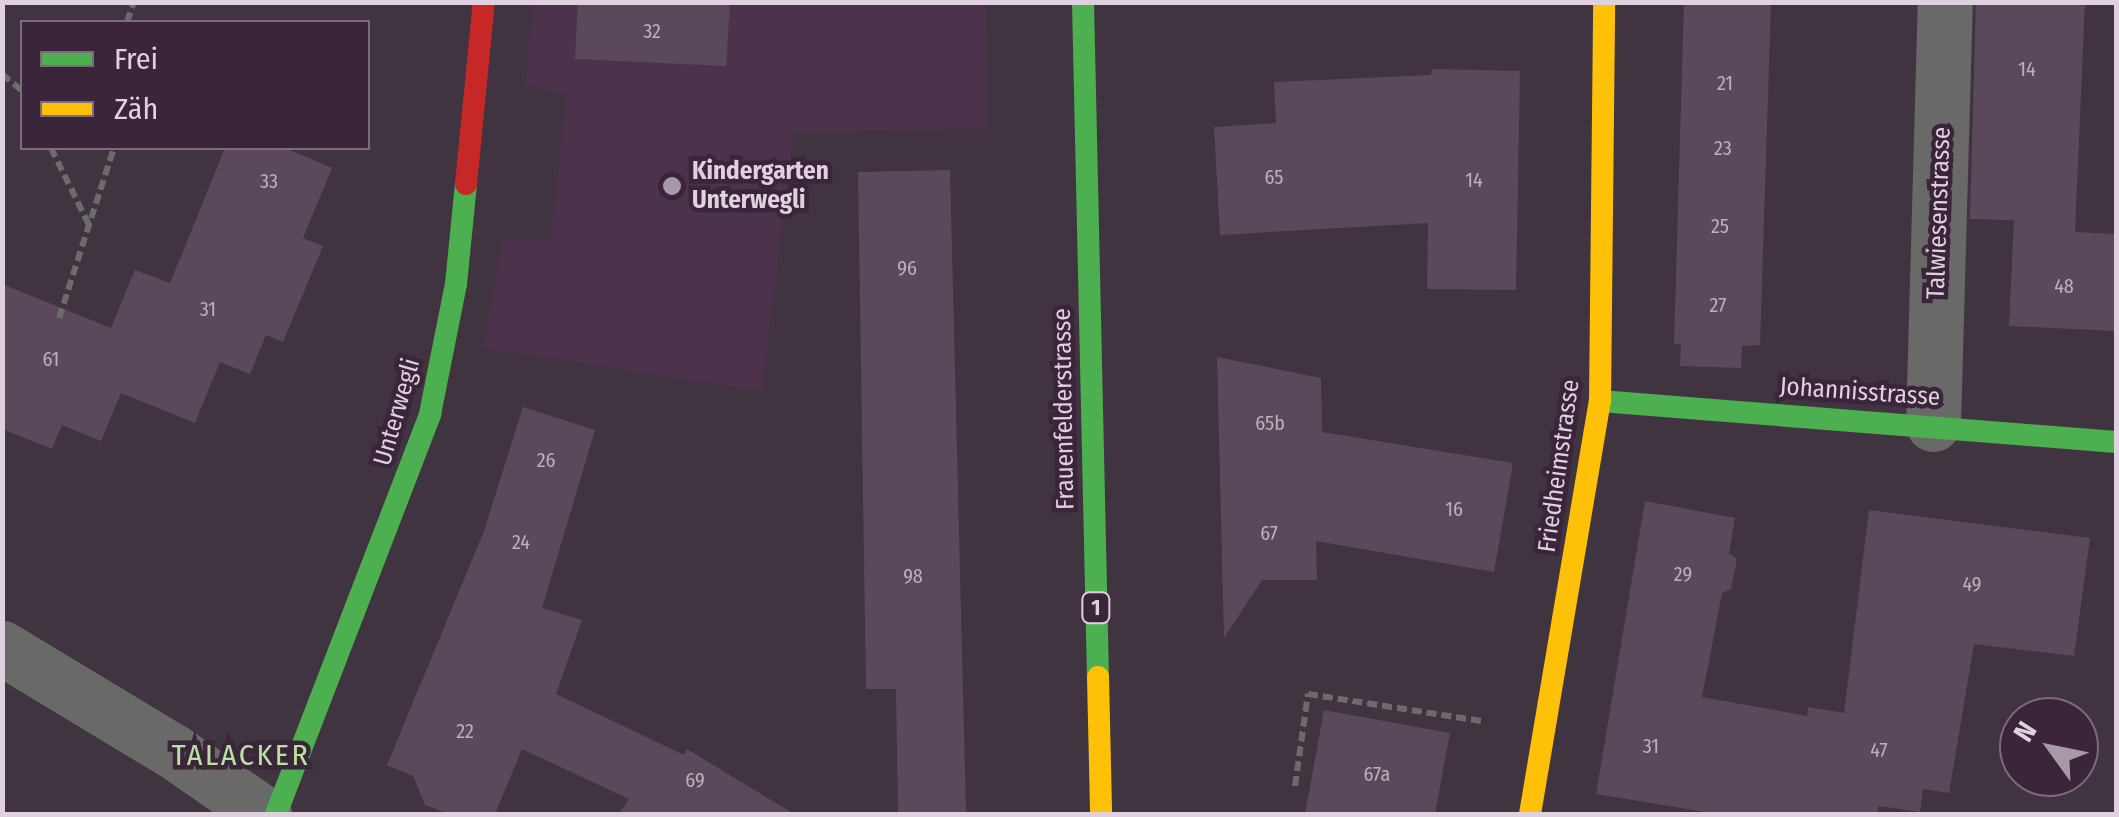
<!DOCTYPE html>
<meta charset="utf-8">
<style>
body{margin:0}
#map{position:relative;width:2119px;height:817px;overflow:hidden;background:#403440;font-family:"Fira Sans Condensed",sans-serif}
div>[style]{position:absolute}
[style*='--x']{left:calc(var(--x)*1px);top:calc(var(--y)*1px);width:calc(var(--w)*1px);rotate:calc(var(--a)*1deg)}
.built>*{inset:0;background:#4c324b}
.building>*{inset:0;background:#5a495a}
.path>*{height:6px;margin-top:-3px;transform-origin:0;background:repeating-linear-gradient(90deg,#6d6a6c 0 10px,transparent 0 15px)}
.street>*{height:55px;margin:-27.5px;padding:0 27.5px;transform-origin:27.5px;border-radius:27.5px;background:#696967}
.fast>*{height:22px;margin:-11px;padding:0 11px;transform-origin:11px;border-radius:11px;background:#4caf50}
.slow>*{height:22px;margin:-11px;padding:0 11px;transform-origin:11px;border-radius:11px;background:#ffc107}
.jam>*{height:22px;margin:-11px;padding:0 11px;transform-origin:11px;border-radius:11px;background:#c62828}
.dots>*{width:28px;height:28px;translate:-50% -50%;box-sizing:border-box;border:5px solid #3b253a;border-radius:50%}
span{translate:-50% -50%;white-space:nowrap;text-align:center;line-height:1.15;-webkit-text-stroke:9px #3b253a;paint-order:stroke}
.number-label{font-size:20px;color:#beafbd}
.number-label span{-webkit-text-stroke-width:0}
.shield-label span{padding:2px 8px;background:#3b253a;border:2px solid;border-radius:8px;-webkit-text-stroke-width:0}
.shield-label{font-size:22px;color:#dfd1de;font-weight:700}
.poi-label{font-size:25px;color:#dfd1de;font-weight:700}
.left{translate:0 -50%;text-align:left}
.street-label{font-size:25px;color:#dfd1de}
.quarter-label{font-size:30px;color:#b7e29f;letter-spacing:2.5px}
.frame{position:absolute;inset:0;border:5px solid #dfd1de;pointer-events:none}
.legend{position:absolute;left:20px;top:20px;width:350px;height:130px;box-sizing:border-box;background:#3b253a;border:2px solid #7d6a7c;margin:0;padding:12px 18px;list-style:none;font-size:30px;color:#dfd1de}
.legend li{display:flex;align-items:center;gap:20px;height:50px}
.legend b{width:50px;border:2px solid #7d6a7c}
.north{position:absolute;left:1999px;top:697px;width:100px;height:100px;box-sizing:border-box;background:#3b253a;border:2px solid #7d6a7c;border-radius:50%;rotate:303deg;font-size:28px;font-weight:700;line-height:40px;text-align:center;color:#dfd1de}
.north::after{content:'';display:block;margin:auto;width:35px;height:45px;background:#a79aa7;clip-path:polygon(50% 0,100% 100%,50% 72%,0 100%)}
</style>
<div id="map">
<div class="built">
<div style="clip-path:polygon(533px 3px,986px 3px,987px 129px,793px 133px,762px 392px,484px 348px,502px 239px,551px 239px,566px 94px,525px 86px)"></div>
</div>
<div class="building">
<div style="clip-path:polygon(578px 2px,730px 2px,726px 66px,575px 59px)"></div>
<div style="clip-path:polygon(1684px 2px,1771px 2px,1760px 345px,1742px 346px,1741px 368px,1680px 366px,1681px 344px,1674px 344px)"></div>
<div style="clip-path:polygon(1976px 2px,2085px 2px,2075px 232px,2116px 234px,2116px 331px,2009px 326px,2014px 220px,1970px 219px)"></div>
<div style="clip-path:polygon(1432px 69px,1520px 71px,1516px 290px,1427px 289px,1428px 223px,1220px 235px,1214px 127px,1276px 123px,1274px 82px,1431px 75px)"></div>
<div style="clip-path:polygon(225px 148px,285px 148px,332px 168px,303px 238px,323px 246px,283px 342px,266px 335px,250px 374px,220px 362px,195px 423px,121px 393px,101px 441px,62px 425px,52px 449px,2px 429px,2px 284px,111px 328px,135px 270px,170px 283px)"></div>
<div style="clip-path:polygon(950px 170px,966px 814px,898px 814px,896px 689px,866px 689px,858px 172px)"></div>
<div style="clip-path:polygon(1217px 357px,1321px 378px,1322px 432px,1513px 463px,1494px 572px,1316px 541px,1317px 580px,1262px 580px,1224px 638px)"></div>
<div style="clip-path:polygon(523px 407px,595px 430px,542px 608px,582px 620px,556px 694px,684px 755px,687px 749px,794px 814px,619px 814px,629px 799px,522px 749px,495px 814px,449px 814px,425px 805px,413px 776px,387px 765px,484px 531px)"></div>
<div style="clip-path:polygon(1645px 501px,1735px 518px,1729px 553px,1737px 559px,1731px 589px,1722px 593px,1702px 697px,1807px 716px,1808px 707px,1844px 713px,1869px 510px,2090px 538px,2074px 656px,1974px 644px,1949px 793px,1923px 789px,1920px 812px,1879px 806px,1877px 814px,1717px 814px,1596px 794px)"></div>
<div style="clip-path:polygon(1324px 710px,1450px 733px,1435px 814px,1305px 814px)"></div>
</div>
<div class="path">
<div style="--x:127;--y:22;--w:21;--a:-71"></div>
<div style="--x:2;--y:74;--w:26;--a:40"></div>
<div style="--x:51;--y:148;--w:86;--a:63.7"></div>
<div style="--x:59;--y:318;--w:179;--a:-72.1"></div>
<div style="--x:2;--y:430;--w:1;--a:-45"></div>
<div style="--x:1295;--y:786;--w:93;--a:-82"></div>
<div style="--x:1308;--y:694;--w:175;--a:8.9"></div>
</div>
<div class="street">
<div style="--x:1933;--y:424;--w:422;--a:-88.4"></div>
<div style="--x:2;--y:648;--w:200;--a:31.1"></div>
<div style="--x:173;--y:751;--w:111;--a:34.7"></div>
</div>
<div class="fast">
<div style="--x:1083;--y:2;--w:675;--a:88.73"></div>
<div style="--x:1600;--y:401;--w:518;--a:4.54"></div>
<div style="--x:276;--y:814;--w:429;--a:-68.9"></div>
<div style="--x:430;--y:414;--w:133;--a:-78.7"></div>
<div style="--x:456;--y:284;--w:100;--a:-84.3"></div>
</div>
<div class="slow">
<div style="--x:1098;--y:677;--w:137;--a:88.7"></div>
<div style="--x:1530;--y:814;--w:419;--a:-80.4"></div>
<div style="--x:1600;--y:401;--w:399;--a:-89.4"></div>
</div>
<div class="jam">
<div style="--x:466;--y:184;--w:183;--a:-84.4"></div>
</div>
<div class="dots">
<div style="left:672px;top:186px;background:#a79aa7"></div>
</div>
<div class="number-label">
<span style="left:652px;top:31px">32</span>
<span style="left:2027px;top:69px">14</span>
<span style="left:1725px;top:83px">21</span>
<span style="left:1723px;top:148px">23</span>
<span style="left:1274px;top:177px">65</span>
<span style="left:1474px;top:180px">14</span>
<span style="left:269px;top:181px">33</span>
<span style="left:1720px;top:226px">25</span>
<span style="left:907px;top:268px">96</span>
<span style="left:2064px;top:286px">48</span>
<span style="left:1718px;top:305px">27</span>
<span style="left:208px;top:309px">31</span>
<span style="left:51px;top:359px">61</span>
<span style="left:1270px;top:423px">65b</span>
<span style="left:546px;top:460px">26</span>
<span style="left:1454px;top:509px">16</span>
<span style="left:1269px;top:533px">67</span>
<span style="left:521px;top:542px">24</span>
<span style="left:1683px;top:574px">29</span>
<span style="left:913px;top:576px">98</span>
<span style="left:1972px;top:584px">49</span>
<span style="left:465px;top:731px">22</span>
<span style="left:1651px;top:746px">31</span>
<span style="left:1879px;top:750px">47</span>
<span style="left:1377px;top:774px">67a</span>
<span style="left:695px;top:780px">69</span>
</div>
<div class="shield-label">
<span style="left:1096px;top:608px">1</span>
</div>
<div class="poi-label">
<span class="left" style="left:692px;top:186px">Kindergarten<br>Unterwegli</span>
</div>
<div class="street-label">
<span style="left:1939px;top:213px;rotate:-88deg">Talwiesenstrasse</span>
<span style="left:1860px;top:392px;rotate:4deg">Johannisstrasse</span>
<span style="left:1064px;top:409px;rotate:-91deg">Frauenfelderstrasse</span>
<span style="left:397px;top:412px;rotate:-74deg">Unterwegli</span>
<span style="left:1559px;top:466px;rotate:-82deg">Friedheimstrasse</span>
</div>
<div class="quarter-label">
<span style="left:241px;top:755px">TALACKER</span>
</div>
<div class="frame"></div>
<ul class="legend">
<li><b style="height:12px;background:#4caf50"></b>Frei</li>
<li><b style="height:12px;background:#ffc107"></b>Zäh</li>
</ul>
<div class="north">N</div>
</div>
